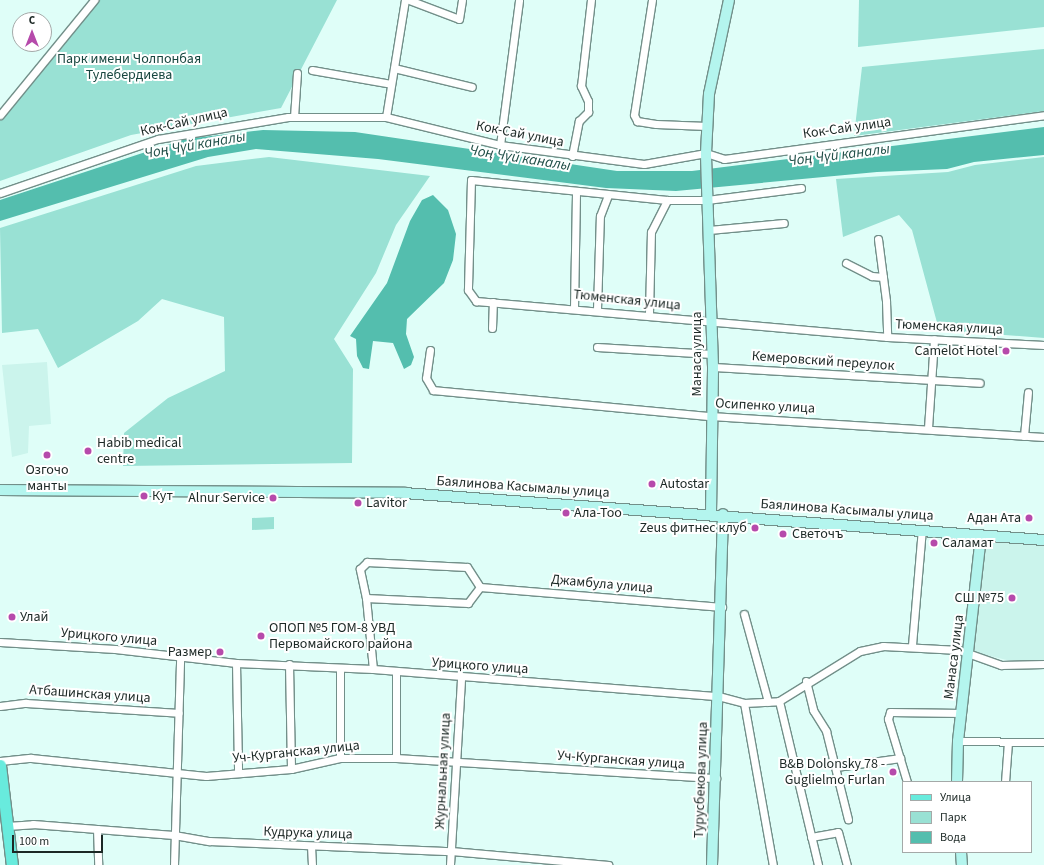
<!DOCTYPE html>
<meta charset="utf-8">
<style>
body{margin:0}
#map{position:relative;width:1044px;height:865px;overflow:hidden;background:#dffef8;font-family:"Source Sans 3",sans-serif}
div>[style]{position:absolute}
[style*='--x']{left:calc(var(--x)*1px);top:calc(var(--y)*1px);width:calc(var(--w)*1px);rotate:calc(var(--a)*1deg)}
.built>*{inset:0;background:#cbf4ec}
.green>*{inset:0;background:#99e1d4}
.water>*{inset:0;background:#54beae}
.roads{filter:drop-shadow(1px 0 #728f89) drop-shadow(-1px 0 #728f89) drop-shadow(0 1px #728f89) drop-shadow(0 -1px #728f89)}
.street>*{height:7px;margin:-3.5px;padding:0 3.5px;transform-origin:3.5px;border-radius:3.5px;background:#fff}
.secondary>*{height:10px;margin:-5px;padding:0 5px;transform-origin:5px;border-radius:5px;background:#b4f5ee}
.primary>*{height:11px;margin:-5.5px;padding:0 5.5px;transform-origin:5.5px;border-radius:5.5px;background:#68ebdd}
.dots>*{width:11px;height:11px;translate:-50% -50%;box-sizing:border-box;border:2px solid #fff;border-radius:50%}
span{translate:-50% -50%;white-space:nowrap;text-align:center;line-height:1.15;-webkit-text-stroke:4px #fff;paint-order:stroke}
.park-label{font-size:14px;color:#17463f}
.street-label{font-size:14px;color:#1c2825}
.poi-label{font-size:14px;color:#1c2825}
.right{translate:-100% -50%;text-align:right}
.left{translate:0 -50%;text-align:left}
.water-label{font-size:15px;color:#214f48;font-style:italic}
.legend{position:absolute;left:902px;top:781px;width:130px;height:72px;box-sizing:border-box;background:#fff;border:1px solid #a4a9a8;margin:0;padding:5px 7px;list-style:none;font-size:12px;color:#1c2825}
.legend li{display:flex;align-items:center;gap:8px;height:20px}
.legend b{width:20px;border:1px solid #a4a9a8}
.north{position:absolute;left:12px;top:12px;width:40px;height:40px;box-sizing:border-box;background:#fff;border:1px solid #a4a9a8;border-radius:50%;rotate:0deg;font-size:11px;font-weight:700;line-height:16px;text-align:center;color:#1c2825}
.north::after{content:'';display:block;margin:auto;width:14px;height:18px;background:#b64aab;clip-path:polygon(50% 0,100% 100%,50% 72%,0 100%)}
.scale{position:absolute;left:12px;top:835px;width:91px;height:18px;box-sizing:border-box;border:2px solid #1c2825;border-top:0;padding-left:5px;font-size:12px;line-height:14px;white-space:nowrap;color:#1c2825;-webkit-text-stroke:3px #fff;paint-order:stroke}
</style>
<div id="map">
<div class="built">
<div style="clip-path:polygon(47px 362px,51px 424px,29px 426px,28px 453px,12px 457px,2px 365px)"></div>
<div style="clip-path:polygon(986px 538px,1044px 544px,1044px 661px,1019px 663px,974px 652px)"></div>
</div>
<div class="green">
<div style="clip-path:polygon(98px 0,337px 0,281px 108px,131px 135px,0 181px,0 119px)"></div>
<div style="clip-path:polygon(859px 0,1044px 0,1044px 27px,858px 47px)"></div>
<div style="clip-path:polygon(1044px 49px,1044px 111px,854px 136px,862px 67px)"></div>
<div style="clip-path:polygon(269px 157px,430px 176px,396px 225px,376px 273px,334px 339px,353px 369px,352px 463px,123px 466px,124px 433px,168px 398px,225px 371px,224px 317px,162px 299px,138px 321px,58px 368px,38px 329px,2px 333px,0 228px,196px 166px)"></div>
<div style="clip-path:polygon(1044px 157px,1044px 338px,939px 330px,912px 230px,899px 215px,843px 237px,836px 179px,948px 172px,975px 165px)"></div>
<div style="clip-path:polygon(274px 517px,274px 529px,252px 530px,252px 518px)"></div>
</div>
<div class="water">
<div style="clip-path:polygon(1044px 127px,1044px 155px,974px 162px,947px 169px,877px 172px,676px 191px,606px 188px,378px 159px,256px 149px,208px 157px,0 221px,0 200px,185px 139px,263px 130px,355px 132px,617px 171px,692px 171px)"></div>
<div style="clip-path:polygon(433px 195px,448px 210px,456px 234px,453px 260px,444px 283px,407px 319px,406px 334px,414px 357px,411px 365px,404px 369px,393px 343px,373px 341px,369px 369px,363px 368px,357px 356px,356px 339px,350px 336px,387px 283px,410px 221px,422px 200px)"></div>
</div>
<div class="roads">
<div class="street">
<div style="--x:409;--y:0;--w:53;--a:20.8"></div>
<div style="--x:459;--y:19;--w:19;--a:-81"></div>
<div style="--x:652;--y:0;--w:116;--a:98.9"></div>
<div style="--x:634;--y:115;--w:7;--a:63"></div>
<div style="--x:637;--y:121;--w:19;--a:9"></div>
<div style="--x:656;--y:124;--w:51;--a:2.2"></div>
<div style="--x:394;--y:68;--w:80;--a:13.7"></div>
<div style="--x:312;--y:70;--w:80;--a:10"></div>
<div style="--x:0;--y:115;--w:149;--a:-50.7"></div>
<div style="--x:294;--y:117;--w:44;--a:-86.1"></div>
<div style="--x:386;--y:117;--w:119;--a:-80.8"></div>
<div style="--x:500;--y:145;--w:146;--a:-82.5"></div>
<div style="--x:572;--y:156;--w:36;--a:-79"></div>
<div style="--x:579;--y:121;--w:13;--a:-45"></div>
<div style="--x:588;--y:112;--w:11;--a:-90"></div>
<div style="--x:588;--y:101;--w:17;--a:-115"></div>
<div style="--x:581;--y:86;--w:87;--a:-83.4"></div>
<div style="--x:801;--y:188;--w:95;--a:172.7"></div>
<div style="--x:707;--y:200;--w:40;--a:180"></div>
<div style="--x:667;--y:200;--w:197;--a:-174.2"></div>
<div style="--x:471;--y:180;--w:110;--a:91.6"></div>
<div style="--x:468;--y:290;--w:14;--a:54"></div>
<div style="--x:476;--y:301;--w:413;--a:5"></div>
<div style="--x:887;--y:337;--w:157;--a:2.9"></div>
<div style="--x:0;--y:193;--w:167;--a:-18.9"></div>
<div style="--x:158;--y:139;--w:132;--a:-9.6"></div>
<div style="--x:288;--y:117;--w:98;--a:0"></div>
<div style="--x:386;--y:117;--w:117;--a:13.8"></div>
<div style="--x:500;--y:145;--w:145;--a:7.5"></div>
<div style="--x:644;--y:164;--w:63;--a:-10.1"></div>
<div style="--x:706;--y:153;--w:19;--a:18"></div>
<div style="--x:724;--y:159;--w:323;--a:-7.8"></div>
<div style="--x:709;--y:230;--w:75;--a:-5.3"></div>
<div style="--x:878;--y:239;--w:63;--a:82.6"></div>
<div style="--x:886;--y:301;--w:36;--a:88"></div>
<div style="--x:846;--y:263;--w:29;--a:27"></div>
<div style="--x:872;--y:276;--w:11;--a:5"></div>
<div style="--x:574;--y:308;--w:117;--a:-89"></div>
<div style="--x:597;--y:309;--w:93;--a:-88.2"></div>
<div style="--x:600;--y:216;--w:22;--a:-69"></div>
<div style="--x:649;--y:313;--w:81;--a:-88.6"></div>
<div style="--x:651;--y:232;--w:36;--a:-63"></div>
<div style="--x:492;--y:328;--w:26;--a:-88"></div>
<div style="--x:597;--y:347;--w:115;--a:3.5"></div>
<div style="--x:430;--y:350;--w:28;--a:98"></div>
<div style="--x:426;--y:378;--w:14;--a:60"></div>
<div style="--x:433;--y:390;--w:278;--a:5.4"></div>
<div style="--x:710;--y:416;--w:335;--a:3.6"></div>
<div style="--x:713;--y:367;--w:267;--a:3.4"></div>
<div style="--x:928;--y:428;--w:89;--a:-86.1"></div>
<div style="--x:1024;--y:436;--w:44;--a:-84.8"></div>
<div style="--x:367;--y:562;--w:100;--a:2.9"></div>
<div style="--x:467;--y:567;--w:24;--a:57"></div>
<div style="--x:480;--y:587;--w:20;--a:127"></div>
<div style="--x:468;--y:603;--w:102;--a:-177.2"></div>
<div style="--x:366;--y:598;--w:30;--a:-102"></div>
<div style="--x:360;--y:569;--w:10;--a:-45"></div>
<div style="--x:480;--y:587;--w:243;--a:4.7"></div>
<div style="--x:366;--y:598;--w:71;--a:84.4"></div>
<div style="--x:744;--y:614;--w:91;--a:74.7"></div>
<div style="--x:0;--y:642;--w:115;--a:3.5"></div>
<div style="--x:115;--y:649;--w:122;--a:6.6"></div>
<div style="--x:236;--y:663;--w:137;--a:2.5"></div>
<div style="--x:373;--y:669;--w:346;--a:4.5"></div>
<div style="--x:718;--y:696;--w:27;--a:15"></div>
<div style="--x:744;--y:703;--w:35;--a:-3"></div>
<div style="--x:779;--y:701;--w:169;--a:76.6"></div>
<div style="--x:912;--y:645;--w:116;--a:-85.1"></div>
<div style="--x:236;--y:663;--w:108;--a:88.9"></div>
<div style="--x:289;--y:664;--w:105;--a:88.9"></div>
<div style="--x:340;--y:668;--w:90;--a:90"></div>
<div style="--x:396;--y:672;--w:86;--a:90"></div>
<div style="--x:806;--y:681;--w:30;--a:76"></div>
<div style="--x:813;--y:710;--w:25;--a:58"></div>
<div style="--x:826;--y:731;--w:91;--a:76"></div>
<div style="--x:779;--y:701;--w:95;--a:-31.7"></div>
<div style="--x:860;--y:651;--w:24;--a:-12"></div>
<div style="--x:883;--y:646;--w:76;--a:3"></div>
<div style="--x:959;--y:650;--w:45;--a:19.7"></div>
<div style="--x:1001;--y:665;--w:43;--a:-1.3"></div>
<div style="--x:744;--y:703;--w:165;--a:79.9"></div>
<div style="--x:0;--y:706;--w:26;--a:-7"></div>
<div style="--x:26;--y:703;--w:153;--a:3.7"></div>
<div style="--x:958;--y:741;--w:86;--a:0.7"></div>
<div style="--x:0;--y:761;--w:31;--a:-6"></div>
<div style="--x:31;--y:758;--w:176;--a:5.9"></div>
<div style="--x:206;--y:776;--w:85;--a:-4.7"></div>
<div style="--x:291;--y:769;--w:50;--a:-12.7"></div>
<div style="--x:340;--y:758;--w:56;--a:0"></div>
<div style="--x:396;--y:758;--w:321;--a:3.6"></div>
<div style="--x:836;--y:767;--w:65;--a:-8"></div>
<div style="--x:907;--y:782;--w:66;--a:-106.8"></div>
<div style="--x:888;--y:719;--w:7;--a:-74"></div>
<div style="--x:890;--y:712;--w:72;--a:0.8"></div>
<div style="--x:1005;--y:782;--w:40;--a:-85.7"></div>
<div style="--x:7;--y:826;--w:26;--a:-4"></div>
<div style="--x:33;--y:824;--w:141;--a:4.5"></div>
<div style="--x:174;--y:835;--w:36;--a:10"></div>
<div style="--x:209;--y:841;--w:242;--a:2.4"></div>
<div style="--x:451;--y:851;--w:158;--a:5.1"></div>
<div style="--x:97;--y:829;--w:36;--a:88"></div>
<div style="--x:811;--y:837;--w:27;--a:-10"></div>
<div style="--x:838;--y:832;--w:34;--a:75"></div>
<div style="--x:311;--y:846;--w:19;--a:87"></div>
<div style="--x:174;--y:865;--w:207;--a:-88.3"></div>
<div style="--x:450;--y:865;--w:187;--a:-86.6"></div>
</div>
<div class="secondary">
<div style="--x:0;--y:490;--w:404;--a:0.4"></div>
<div style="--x:404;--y:493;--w:642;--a:4.2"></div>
<div style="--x:711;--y:513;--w:146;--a:-89.2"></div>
<div style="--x:713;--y:367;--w:214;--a:-91.9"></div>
<div style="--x:706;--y:153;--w:59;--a:-87.1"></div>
<div style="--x:709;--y:94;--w:96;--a:-78"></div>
<div style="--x:957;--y:782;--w:41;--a:-88.6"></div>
<div style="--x:958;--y:741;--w:207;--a:-83.6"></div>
<div style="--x:961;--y:852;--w:13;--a:86"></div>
<div style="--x:712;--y:865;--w:351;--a:-88.2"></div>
</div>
<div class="primary">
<div style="--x:0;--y:765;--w:101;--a:83.2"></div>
</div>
</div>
<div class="dots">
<div style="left:1006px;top:351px;background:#b64aab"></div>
<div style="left:88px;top:451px;background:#b64aab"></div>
<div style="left:47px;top:455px;background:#b64aab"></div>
<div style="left:652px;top:484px;background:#b64aab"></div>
<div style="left:144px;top:496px;background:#b64aab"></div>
<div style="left:273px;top:498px;background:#b64aab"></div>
<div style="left:358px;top:503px;background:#b64aab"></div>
<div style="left:566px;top:513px;background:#b64aab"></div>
<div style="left:1029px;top:518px;background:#b64aab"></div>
<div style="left:755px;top:528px;background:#b64aab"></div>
<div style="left:783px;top:534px;background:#b64aab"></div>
<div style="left:934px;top:543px;background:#b64aab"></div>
<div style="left:1012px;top:598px;background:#b64aab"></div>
<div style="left:12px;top:617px;background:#b64aab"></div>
<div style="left:261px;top:636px;background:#b64aab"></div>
<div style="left:220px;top:652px;background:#b64aab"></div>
<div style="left:893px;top:772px;background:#b64aab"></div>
</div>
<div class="park-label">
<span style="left:129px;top:67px">Парк имени Чолпонбая<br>Тулебердиева</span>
</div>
<div class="street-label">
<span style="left:184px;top:122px;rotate:-13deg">Кок-Сай улица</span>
<span style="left:847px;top:128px;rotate:-8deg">Кок-Сай улица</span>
<span style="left:520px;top:134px;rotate:11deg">Кок-Сай улица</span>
<span style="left:627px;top:300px;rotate:6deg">Тюменская улица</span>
<span style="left:949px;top:327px;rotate:3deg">Тюменская улица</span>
<span style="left:697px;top:354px;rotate:-90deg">Манаса улица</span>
<span style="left:823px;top:361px;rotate:4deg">Кемеровский переулок</span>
<span style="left:765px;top:406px;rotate:3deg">Осипенко улица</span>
<span style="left:523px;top:487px;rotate:4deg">Баялинова Касымалы улица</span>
<span style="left:847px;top:510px;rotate:4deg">Баялинова Касымалы улица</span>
<span style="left:602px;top:584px;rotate:5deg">Джамбула улица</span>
<span style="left:109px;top:637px;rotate:5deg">Урицкого улица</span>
<span style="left:954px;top:657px;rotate:-83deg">Манаса улица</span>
<span style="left:480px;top:666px;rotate:4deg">Урицкого улица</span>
<span style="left:90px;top:694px;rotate:4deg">Атбашинская улица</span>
<span style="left:296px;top:752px;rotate:-6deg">Уч-Курганская улица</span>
<span style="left:621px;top:760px;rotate:4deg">Уч-Курганская улица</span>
<span style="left:443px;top:771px;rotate:-87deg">Журнальная улица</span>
<span style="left:701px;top:780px;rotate:-88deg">Турусбекова улица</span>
<span style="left:308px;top:833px;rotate:2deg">Кудрука улица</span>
</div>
<div class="poi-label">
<span class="right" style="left:998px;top:351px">Camelot Hotel</span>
<span class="left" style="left:97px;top:451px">Habib medical<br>centre</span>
<span style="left:47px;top:478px">Озгочо<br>манты</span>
<span class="left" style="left:660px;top:484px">Autostar</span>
<span class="left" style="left:152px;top:496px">Кут</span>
<span class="right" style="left:265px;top:498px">Alnur Service</span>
<span class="left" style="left:366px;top:503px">Lavitor</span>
<span class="left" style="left:574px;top:513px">Ала-Тоо</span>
<span class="right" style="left:1021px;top:518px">Адан Ата</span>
<span class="right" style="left:747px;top:528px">Zeus фитнес клуб</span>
<span class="left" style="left:792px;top:534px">Светочъ</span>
<span class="left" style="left:942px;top:543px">Саламат</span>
<span class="right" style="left:1004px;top:598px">СШ №75</span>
<span class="left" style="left:20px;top:617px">Улай</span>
<span class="left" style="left:269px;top:636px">ОПОП №5 ГОМ-8 УВД<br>Первомайского района</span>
<span class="right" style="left:212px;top:652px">Размер</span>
<span class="right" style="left:885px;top:772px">B&amp;B Dolonsky 78 -<br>Guglielmo Furlan</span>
</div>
<div class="water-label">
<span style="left:195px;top:145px;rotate:-10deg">Чоң Чүй каналы</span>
<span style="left:839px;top:155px;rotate:-7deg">Чоң Чүй каналы</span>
<span style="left:520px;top:158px;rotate:9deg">Чоң Чүй каналы</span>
</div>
<ul class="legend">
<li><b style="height:5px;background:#68ebdd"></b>Улица</li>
<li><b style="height:11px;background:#99e1d4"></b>Парк</li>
<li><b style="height:11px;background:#54beae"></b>Вода</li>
</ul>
<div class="north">С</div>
<div class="scale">100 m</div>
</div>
